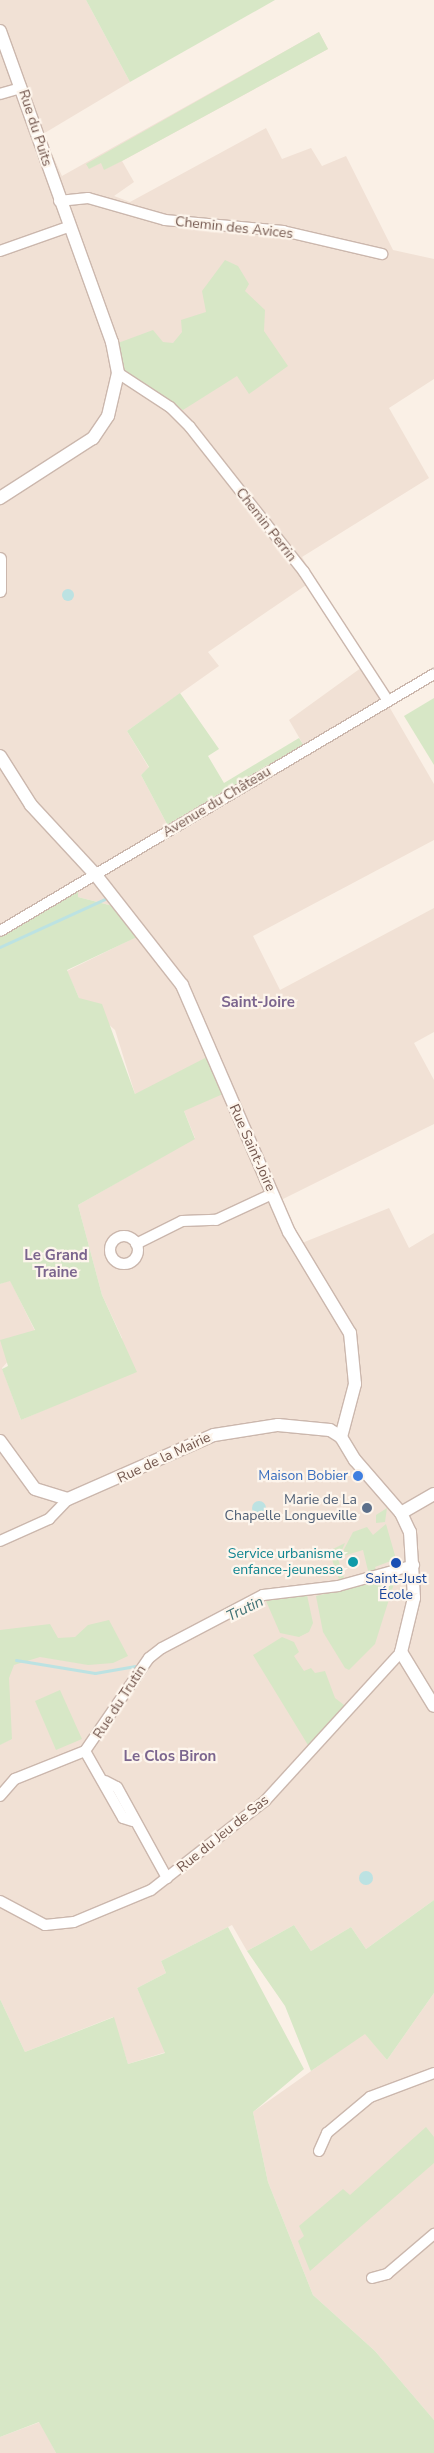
<!DOCTYPE html>
<meta charset="utf-8">
<style>
body{margin:0}
#map{position:relative;width:434px;height:2453px;overflow:hidden;background:#faf0e6;font-family:"Nunito Sans",sans-serif}
div>[style]{position:absolute}
[style*='--x']{left:calc(var(--x)*1px);top:calc(var(--y)*1px);width:calc(var(--w)*1px);rotate:calc(var(--a)*1deg)}
.residential>*{inset:0;background:#f1e1d5}
.green>*{inset:0;background:#d7e7c6}
.water>*{inset:0;background:#bce2e2}
.round{border-radius:50%}
.stream>*{height:3px;margin:-1.5px;padding:0 1.5px;transform-origin:1.5px;border-radius:1.5px;background:#bce2e2}
.roads{filter:drop-shadow(1px 0 #cbb7ad) drop-shadow(-1px 0 #cbb7ad) drop-shadow(0 1px #cbb7ad) drop-shadow(0 -1px #cbb7ad)}
.minor>*{height:10px;margin:-5px;padding:0 5px;transform-origin:5px;border-radius:5px;background:#fff}
.minor>.ring{margin:-5px;padding:0;box-sizing:content-box;background:none;border:10px solid #fff;border-radius:50%}
.tertiary>*{height:12px;margin:-6px;padding:0 6px;transform-origin:6px;border-radius:6px;background:#fff}
.dots>*{width:14px;height:14px;translate:-50% -50%;box-sizing:border-box;border:2px solid #fdf5ec;border-radius:50%}
span{translate:-50% -50%;white-space:nowrap;text-align:center;line-height:1.15;-webkit-text-stroke:4.5px #fdf5ec;paint-order:stroke}
.street-label{font-size:14px;color:#72564d}
.shop-label{font-size:14px;color:#366cbe}
.right{translate:-100% -50%;text-align:right}
.service-label{font-size:14px;color:#4e5e75}
.culture-label{font-size:14px;color:#0d838f}
.transit-label{font-size:14px;color:#164399}
.neighbourhood-label{font-size:15px;color:#7b658e;font-weight:700}
.water-label{font-size:15px;color:#427376;font-style:italic}
</style>
<div id="map">
<div class="residential">
<div style="clip-path:polygon(0 0,86px 0,130px 82px,43px 134px,62px 176px,319px 32px,328px 49px,122px 161px,134px 182px,114px 196px,130px 202px,266px 128px,282px 159px,311px 148px,322px 166px,346px 156px,393px 250px,434px 259px,434px 379px,389px 408px,429px 478px,302px 557px,315px 579px,208px 652px,219px 666px,127px 731px,149px 768px,141px 775px,168px 826px,304px 746px,289px 720px,365px 665px,434px 784px,434px 840px,253px 936px,280px 990px,434px 908px,434px 1032px,414px 1043px,434px 1080px,434px 1124px,281px 1200px,302px 1243px,389px 1208px,409px 1248px,434px 1233px,434px 1900px,366px 1949px,351px 1927px,311px 1951px,294px 1925px,247px 1951px,232px 1925px,161px 1961px,166px 1973px,137px 1988px,166px 2052px,128px 2064px,113px 2017px,25px 2052px,0 1999px,0 1284px,10px 1280px,35px 1331px,2px 1368px,21px 1420px,74px 1397px,122px 1338px,102px 1295px,78px 1205px,195px 1138px,184px 1111px,135px 1094px,115px 1030px,79px 998px,67px 971px,138px 936px,113px 906px,78px 897px,78px 878px,0 924px)"></div>
<div style="clip-path:polygon(434px 1993px,434px 2420px,375px 2351px,313px 2295px,268px 2182px,253px 2112px,365px 2033px,387px 2060px)"></div>
<div style="clip-path:polygon(40px 2422px,56px 2453px,0 2453px,0 2437px)"></div>
</div>
<div class="green">
<div style="clip-path:polygon(86px 0,275px 0,130px 82px)"></div>
<div style="clip-path:polygon(319px 32px,328px 49px,122px 161px,104px 170px,101px 163px,89px 169px,86px 164px)"></div>
<div style="clip-path:polygon(225px 260px,238px 266px,249px 284px,245px 291px,265px 310px,264px 331px,288px 366px,249px 394px,237px 376px,183px 410px,124px 371px,118px 343px,153px 330px,163px 342px,173px 343px,182px 332px,181px 320px,206px 312px,202px 291px)"></div>
<div style="clip-path:polygon(180px 693px,219px 749px,208px 756px,224px 783px,299px 738px,304px 746px,168px 826px,141px 775px,149px 767px,127px 731px)"></div>
<div style="clip-path:polygon(434px 698px,434px 765px,404px 716px)"></div>
<div style="clip-path:polygon(78px 890px,78px 897px,113px 906px,139px 936px,67px 970px,79px 998px,102px 1004px,135px 1094px,207px 1057px,223px 1094px,184px 1111px,195px 1139px,78px 1205px,102px 1295px,137px 1372px,21px 1420px,2px 1369px,8px 1366px,0 1340px,35px 1330px,10px 1281px,0 1284px,0 936px)"></div>
<div style="clip-path:polygon(387px 1508px,385px 1522px,376px 1523px,376px 1515px)"></div>
<div style="clip-path:polygon(386px 1524px,396px 1559px,375px 1567px,377px 1572px,369px 1575px,363px 1550px,340px 1557px,353px 1532px,367px 1527px,373px 1535px)"></div>
<div style="clip-path:polygon(345px 1543px,338px 1559px,345px 1581px,340px 1582px,329px 1551px)"></div>
<div style="clip-path:polygon(396px 1577px,375px 1644px,349px 1670px,345px 1668px,323px 1632px,316px 1596px)"></div>
<div style="clip-path:polygon(307px 1595px,313px 1623px,309px 1632px,299px 1637px,280px 1633px,266px 1601px)"></div>
<div style="clip-path:polygon(109px 1620px,128px 1656px,113px 1663px,88px 1665px,40px 1657px,14px 1665px,9px 1678px,12px 1739px,0 1745px,0 1630px,50px 1624px,58px 1638px,75px 1637px,88px 1625px)"></div>
<div style="clip-path:polygon(282px 1637px,294px 1642px,299px 1652px,294px 1656px,304px 1671px,311px 1668px,315px 1673px,325px 1671px,335px 1698px,348px 1708px,327px 1731px,322px 1731px,311px 1750px,253px 1655px)"></div>
<div style="clip-path:polygon(60px 1690px,82px 1739px,56px 1750px,35px 1701px)"></div>
<div style="clip-path:polygon(434px 1900px,434px 1993px,387px 2060px,365px 2034px,311px 2071px,285px 2006px,247px 1951px,294px 1925px,311px 1951px,351px 1927px,366px 1949px)"></div>
<div style="clip-path:polygon(228px 1927px,304px 2069px,253px 2112px,268px 2182px,313px 2295px,375px 2351px,434px 2420px,434px 2453px,56px 2453px,39px 2422px,0 2437px,0 1999px,25px 2052px,114px 2017px,128px 2064px,165px 2053px,137px 1988px,166px 1973px,161px 1961px)"></div>
<div style="clip-path:polygon(426px 2127px,434px 2137px,434px 2163px,310px 2271px,298px 2241px,304px 2236px,299px 2226px,343px 2189px,350px 2195px)"></div>
</div>
<div class="water">
<div class="round" style="left:62px;top:589px;width:12px;height:12px"></div>
<div class="round" style="left:252px;top:1501px;width:14px;height:14px"></div>
<div class="round" style="left:359px;top:1871px;width:14px;height:14px"></div>
</div>
<div class="stream">
<div style="--x:0;--y:947;--w:115;--a:-24.6"></div>
<div style="--x:16;--y:1660;--w:80;--a:9.3"></div>
<div style="--x:95;--y:1673;--w:41;--a:-9.9"></div>
</div>
<div class="roads">
<div class="minor">
<div style="--x:0;--y:94;--w:22;--a:-16"></div>
<div style="--x:59;--y:201;--w:29;--a:-6"></div>
<div style="--x:88;--y:198;--w:80;--a:15.9"></div>
<div style="--x:165;--y:220;--w:119;--a:5.3"></div>
<div style="--x:283;--y:231;--w:102;--a:13.1"></div>
<div style="--x:0;--y:251;--w:72;--a:-19.4"></div>
<div style="--x:118;--y:373;--w:62;--a:33.2"></div>
<div style="--x:170;--y:407;--w:28;--a:45"></div>
<div style="--x:190;--y:427;--w:184;--a:51.8"></div>
<div style="--x:304;--y:572;--w:154;--a:56.9"></div>
<div style="--x:0;--y:931;--w:504;--a:-30.63"></div>
<div class="ring" style="left:110px;top:1236px;width:18px;height:18px"></div>
<div style="--x:136;--y:1244;--w:51;--a:-26.6"></div>
<div style="--x:182;--y:1221;--w:34;--a:-2"></div>
<div style="--x:216;--y:1220;--w:62;--a:-24.9"></div>
<div style="--x:0;--y:1541;--w:54;--a:-24.2"></div>
<div style="--x:49;--y:1519;--w:28;--a:-46"></div>
<div style="--x:85;--y:1751;--w:77;--a:60.4"></div>
<div style="--x:123;--y:1818;--w:10;--a:17"></div>
<div style="--x:105;--y:1781;--w:13;--a:27"></div>
<div style="--x:117;--y:1787;--w:104;--a:61.2"></div>
<div style="--x:0;--y:1796;--w:23;--a:-49"></div>
<div style="--x:15;--y:1779;--w:75;--a:-21.8"></div>
<div style="--x:85;--y:1751;--w:113;--a:-55.5"></div>
<div style="--x:149;--y:1658;--w:16;--a:-38"></div>
<div style="--x:162;--y:1648;--w:114;--a:-27.7"></div>
<div style="--x:263;--y:1595;--w:76;--a:-6.8"></div>
<div style="--x:338;--y:1586;--w:79;--a:-15.4"></div>
<div style="--x:0;--y:1901;--w:51;--a:28.1"></div>
<div style="--x:45;--y:1925;--w:29;--a:-6"></div>
<div style="--x:74;--y:1922;--w:83;--a:-22.6"></div>
<div style="--x:151;--y:1890;--w:145;--a:-38"></div>
<div style="--x:265;--y:1801;--w:202;--a:-47.6"></div>
<div style="--x:319;--y:2151;--w:20;--a:-66"></div>
<div style="--x:327;--y:2133;--w:56;--a:-39.9"></div>
<div style="--x:370;--y:2097;--w:68;--a:-20.6"></div>
<div style="--x:372;--y:2278;--w:16;--a:-15"></div>
<div style="--x:387;--y:2274;--w:62;--a:-40.4"></div>
</div>
<div class="tertiary">
<div style="--x:0;--y:31;--w:331;--a:70.2"></div>
<div style="--x:112;--y:342;--w:32;--a:79"></div>
<div style="--x:118;--y:373;--w:44;--a:103.1"></div>
<div style="--x:108;--y:416;--w:27;--a:124"></div>
<div style="--x:93;--y:438;--w:111;--a:147.2"></div>
<div style="--x:0;--y:559;--w:32;--a:90"></div>
<div style="--x:0;--y:756;--w:58;--a:57.7"></div>
<div style="--x:31;--y:805;--w:94;--a:47.2"></div>
<div style="--x:95;--y:874;--w:141;--a:51.9"></div>
<div style="--x:182;--y:985;--w:269;--a:66.6"></div>
<div style="--x:289;--y:1232;--w:118;--a:58.9"></div>
<div style="--x:350;--y:1333;--w:51;--a:84.4"></div>
<div style="--x:355;--y:1384;--w:55;--a:104.8"></div>
<div style="--x:341;--y:1437;--w:27;--a:59"></div>
<div style="--x:355;--y:1460;--w:70;--a:49"></div>
<div style="--x:401;--y:1513;--w:21;--a:65"></div>
<div style="--x:410;--y:1532;--w:66;--a:86.5"></div>
<div style="--x:414;--y:1598;--w:56;--a:103.5"></div>
<div style="--x:401;--y:1652;--w:63;--a:58.6"></div>
<div style="--x:0;--y:1441;--w:59;--a:53.9"></div>
<div style="--x:35;--y:1489;--w:34;--a:17"></div>
<div style="--x:68;--y:1499;--w:159;--a:-23.7"></div>
<div style="--x:214;--y:1435;--w:65;--a:-8.9"></div>
<div style="--x:278;--y:1425;--w:52;--a:5.5"></div>
<div style="--x:330;--y:1430;--w:13;--a:32"></div>
<div style="--x:401;--y:1513;--w:38;--a:-30"></div>
</div>
</div>
<div class="dots">
<div style="left:358px;top:1476px;background:#3f7fe0"></div>
<div style="left:367px;top:1508px;background:#5c6f8a"></div>
<div style="left:353px;top:1562px;background:#0f9aa8"></div>
<div style="left:396px;top:1563px;background:#1a4fb4"></div>
</div>
<div class="street-label">
<span style="left:35px;top:128px;rotate:72deg">Rue du Puits</span>
<span style="left:234px;top:228px;rotate:6deg">Chemin des Avices</span>
<span style="left:266px;top:525px;rotate:52deg">Chemin Perrin</span>
<span style="left:217px;top:802px;rotate:-31deg">Avenue du Château</span>
<span style="left:252px;top:1148px;rotate:66deg">Rue Saint-Joire</span>
<span style="left:164px;top:1458px;rotate:-25deg">Rue de la Mairie</span>
<span style="left:120px;top:1702px;rotate:-57deg">Rue du Trutin</span>
<span style="left:223px;top:1834px;rotate:-39deg">Rue du Jeu de Sas</span>
</div>
<div class="shop-label">
<span class="right" style="left:348px;top:1476px">Maison Bobier</span>
</div>
<div class="service-label">
<span class="right" style="left:357px;top:1508px">Marie de La<br>Chapelle Longueville</span>
</div>
<div class="culture-label">
<span class="right" style="left:343px;top:1562px">Service urbanisme<br>enfance-jeunesse</span>
</div>
<div class="transit-label">
<span style="left:396px;top:1587px">Saint-Just<br>École</span>
</div>
<div class="neighbourhood-label">
<span style="left:258px;top:1003px">Saint-Joire</span>
<span style="left:56px;top:1264px">Le Grand<br>Traine</span>
<span style="left:170px;top:1757px">Le Clos Biron</span>
</div>
<div class="water-label">
<span style="left:245px;top:1609px;rotate:-26deg">Trutin</span>
</div>
</div>
